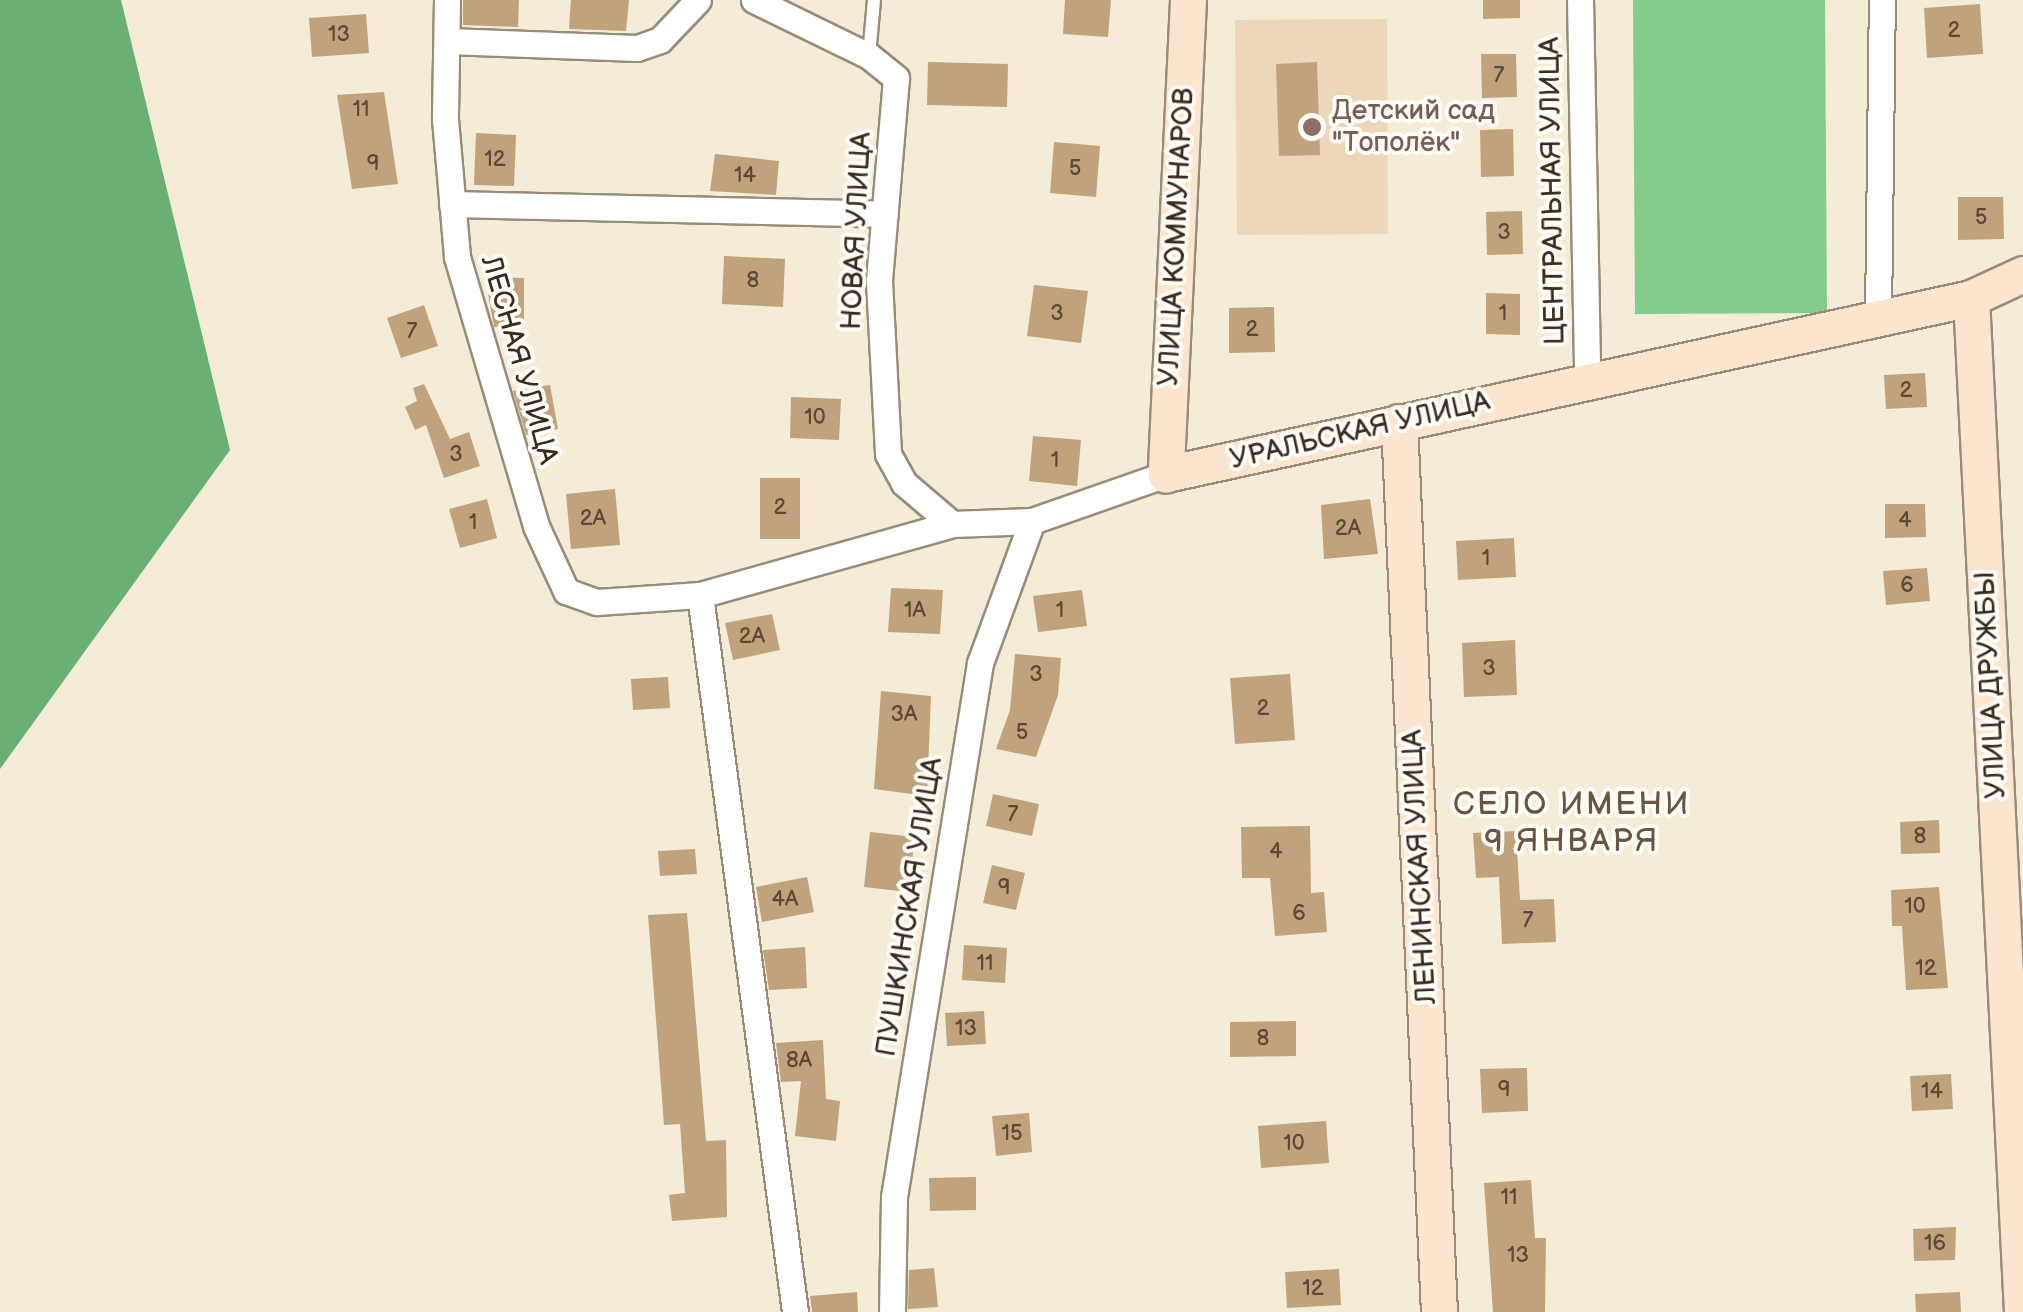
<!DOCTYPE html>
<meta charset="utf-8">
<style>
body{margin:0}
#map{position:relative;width:2023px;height:1312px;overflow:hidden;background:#f4ecd7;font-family:"Balsamiq Sans",sans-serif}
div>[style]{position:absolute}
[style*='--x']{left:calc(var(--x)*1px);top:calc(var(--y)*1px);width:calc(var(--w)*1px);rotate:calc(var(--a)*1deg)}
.built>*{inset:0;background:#ecd7ba}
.green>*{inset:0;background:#83cc89}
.forest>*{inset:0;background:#6ab075}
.building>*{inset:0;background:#c0a27d}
.roads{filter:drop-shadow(2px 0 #988b7a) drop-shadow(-2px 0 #988b7a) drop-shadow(0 2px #988b7a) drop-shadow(0 -2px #988b7a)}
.lane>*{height:12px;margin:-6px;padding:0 6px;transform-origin:6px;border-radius:6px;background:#fff}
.street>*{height:25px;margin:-12.5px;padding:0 12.5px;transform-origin:12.5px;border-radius:12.5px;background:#fff}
.secondary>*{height:35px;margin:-17.5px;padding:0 17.5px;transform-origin:17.5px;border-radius:17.5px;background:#fbe5cf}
.dots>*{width:28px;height:28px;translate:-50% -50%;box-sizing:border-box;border:5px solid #fdfcf7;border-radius:50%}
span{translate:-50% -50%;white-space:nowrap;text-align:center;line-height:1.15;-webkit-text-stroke:8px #fdfcf7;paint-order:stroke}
.number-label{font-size:22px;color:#5c4836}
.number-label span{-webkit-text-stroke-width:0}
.education-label{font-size:28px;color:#785e54}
.left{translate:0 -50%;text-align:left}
.street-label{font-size:28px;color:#3b2a1e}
.quarter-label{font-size:32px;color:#6a543f;letter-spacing:2.5px}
</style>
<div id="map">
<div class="built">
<div style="clip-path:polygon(1387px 19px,1388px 234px,1237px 235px,1235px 20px)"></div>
</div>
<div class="green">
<div style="clip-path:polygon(1633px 0,1825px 0,1827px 313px,1635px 314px)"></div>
</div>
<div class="forest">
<div style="clip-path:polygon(0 0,121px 0,230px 450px,0 769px)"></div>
</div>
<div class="building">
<div style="clip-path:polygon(463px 0,519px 0,518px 27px,463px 25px)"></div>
<div style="clip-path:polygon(571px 0,629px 0,626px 31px,569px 29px)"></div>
<div style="clip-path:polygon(1065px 0,1111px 0,1108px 37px,1063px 34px)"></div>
<div style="clip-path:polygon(1483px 0,1520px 0,1520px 18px,1483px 19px)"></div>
<div style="clip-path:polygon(1980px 4px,1983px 54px,1927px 58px,1924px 8px)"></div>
<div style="clip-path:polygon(366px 14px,369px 53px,312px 57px,309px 18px)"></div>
<div style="clip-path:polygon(1481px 54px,1516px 54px,1517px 97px,1482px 98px)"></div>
<div style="clip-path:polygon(928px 62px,1008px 64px,1007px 107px,927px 105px)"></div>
<div style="clip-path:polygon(1317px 62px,1320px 155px,1279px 156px,1276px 64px)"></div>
<div style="clip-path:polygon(384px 92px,398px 184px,352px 189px,337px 95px)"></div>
<div style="clip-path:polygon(1513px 129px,1514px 176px,1481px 177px,1480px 130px)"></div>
<div style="clip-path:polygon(476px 133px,516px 135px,514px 186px,474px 185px)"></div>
<div style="clip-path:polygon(1054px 142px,1100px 146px,1096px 197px,1050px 193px)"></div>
<div style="clip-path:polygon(715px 154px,779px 161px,776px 195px,710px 191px)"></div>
<div style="clip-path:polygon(1958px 197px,2003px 197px,2004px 239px,1958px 240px)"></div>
<div style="clip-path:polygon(1522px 211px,1523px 254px,1487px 255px,1486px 212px)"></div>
<div style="clip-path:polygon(724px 256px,785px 259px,783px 307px,722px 304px)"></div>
<div style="clip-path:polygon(485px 277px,524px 278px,524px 327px,494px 327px)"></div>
<div style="clip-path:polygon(1034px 285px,1088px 291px,1081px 343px,1027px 336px)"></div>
<div style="clip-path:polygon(1486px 293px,1520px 294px,1520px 335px,1486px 334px)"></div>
<div style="clip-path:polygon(424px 305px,438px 346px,401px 358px,387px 318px)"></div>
<div style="clip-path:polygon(1274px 307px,1275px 352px,1229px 353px,1229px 308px)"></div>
<div style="clip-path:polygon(1925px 373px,1927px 407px,1886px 409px,1884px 375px)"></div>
<div style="clip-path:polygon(424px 384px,450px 439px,469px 432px,480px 466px,444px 478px,426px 425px,415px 430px,405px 407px,417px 401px,413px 388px)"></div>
<div style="clip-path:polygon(550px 385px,558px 429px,526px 435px,513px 391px)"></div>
<div style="clip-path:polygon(791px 397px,841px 399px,839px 440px,790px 438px)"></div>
<div style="clip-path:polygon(1033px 436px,1081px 440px,1077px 486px,1029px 481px)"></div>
<div style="clip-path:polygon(760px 478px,800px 478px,800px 539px,760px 539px)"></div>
<div style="clip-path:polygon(615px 489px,620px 545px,571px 549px,566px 494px)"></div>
<div style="clip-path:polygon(487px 499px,497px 538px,460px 548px,449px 509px)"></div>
<div style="clip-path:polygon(1370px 499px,1378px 554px,1324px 559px,1321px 505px)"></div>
<div style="clip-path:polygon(1885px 504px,1925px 504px,1926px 537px,1885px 538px)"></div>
<div style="clip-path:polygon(1514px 538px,1516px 577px,1458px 580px,1456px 541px)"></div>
<div style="clip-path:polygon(1927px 568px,1930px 601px,1886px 605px,1883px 571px)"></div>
<div style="clip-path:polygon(891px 588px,943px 590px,940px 634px,888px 632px)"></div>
<div style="clip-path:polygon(1082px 590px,1087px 626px,1038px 632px,1033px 596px)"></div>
<div style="clip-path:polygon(772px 614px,780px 650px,733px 660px,725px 623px)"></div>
<div style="clip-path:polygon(1515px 640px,1517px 695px,1464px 697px,1462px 643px)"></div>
<div style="clip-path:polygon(1015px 654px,1061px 658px,1058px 695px,1036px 757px,996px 749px,1010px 710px)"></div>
<div style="clip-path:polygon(1290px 674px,1295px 740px,1235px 744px,1230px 678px)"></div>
<div style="clip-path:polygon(668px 677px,670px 708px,633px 710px,631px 679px)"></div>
<div style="clip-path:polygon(881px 691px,931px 696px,927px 796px,874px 789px)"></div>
<div style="clip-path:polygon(993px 794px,1039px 804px,1032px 836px,986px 826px)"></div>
<div style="clip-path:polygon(1939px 820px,1940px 853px,1901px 854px,1900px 822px)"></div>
<div style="clip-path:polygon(1310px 826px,1311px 893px,1324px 892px,1327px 932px,1275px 936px,1270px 878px,1242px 878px,1241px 827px)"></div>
<div style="clip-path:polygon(1516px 831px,1520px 900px,1554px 899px,1556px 942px,1502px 944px,1499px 877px,1476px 878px,1473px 833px)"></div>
<div style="clip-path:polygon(870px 832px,915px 837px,908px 892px,864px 887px)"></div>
<div style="clip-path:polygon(695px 849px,697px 874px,660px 876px,658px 851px)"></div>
<div style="clip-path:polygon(992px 865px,1025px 873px,1016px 910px,983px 903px)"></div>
<div style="clip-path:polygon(807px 877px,814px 912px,762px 922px,756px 887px)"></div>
<div style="clip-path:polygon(1939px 887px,1948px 988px,1906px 990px,1902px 926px,1892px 926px,1891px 890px)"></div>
<div style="clip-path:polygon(687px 913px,706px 1141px,726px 1140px,727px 1217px,672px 1221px,669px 1195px,685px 1193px,680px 1124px,664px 1125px,648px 915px)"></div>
<div style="clip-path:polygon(964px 945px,1007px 948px,1005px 983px,962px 980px)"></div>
<div style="clip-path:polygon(805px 947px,807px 988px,769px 990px,763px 950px)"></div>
<div style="clip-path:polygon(984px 1011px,986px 1044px,947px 1046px,945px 1013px)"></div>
<div style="clip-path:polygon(1296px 1021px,1296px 1056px,1230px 1057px,1230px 1022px)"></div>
<div style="clip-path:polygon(823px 1040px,826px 1099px,840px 1101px,836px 1141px,795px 1136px,801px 1081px,781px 1082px,776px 1043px)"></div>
<div style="clip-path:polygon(1527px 1068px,1528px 1111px,1482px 1113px,1480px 1069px)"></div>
<div style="clip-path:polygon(1951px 1074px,1953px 1109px,1912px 1111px,1910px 1076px)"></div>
<div style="clip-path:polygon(1029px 1113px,1032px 1152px,996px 1156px,992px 1116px)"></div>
<div style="clip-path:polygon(1326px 1121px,1329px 1163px,1261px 1168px,1258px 1126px)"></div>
<div style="clip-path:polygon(976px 1177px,976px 1210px,930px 1211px,929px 1178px)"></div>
<div style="clip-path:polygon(1531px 1180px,1535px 1238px,1546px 1238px,1545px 1312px,1493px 1312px,1484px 1183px)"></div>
<div style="clip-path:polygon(1956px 1227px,1955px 1260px,1914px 1261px,1913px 1229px)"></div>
<div style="clip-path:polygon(934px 1268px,938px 1307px,908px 1309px,909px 1270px)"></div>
<div style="clip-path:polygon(1339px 1269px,1341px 1305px,1287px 1308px,1285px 1272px)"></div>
<div style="clip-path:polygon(857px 1292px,858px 1312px,812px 1312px,810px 1296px)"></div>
<div style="clip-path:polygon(1960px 1292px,1961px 1312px,1916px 1312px,1915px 1294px)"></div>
</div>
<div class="roads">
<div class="lane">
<div style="--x:869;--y:56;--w:56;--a:-84.9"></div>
</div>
<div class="street">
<div style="--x:447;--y:0;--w:119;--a:91"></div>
<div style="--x:445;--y:119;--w:139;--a:85"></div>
<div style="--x:457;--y:257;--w:280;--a:73.6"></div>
<div style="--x:536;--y:526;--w:72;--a:65.2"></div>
<div style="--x:566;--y:591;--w:33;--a:20"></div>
<div style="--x:597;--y:602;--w:103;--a:-3.9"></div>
<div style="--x:700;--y:595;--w:262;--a:-15.7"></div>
<div style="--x:952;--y:524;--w:80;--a:-2.1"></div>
<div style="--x:1032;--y:521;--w:142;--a:-19.3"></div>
<div style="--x:754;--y:0;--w:128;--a:26"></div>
<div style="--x:869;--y:56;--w:35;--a:39"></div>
<div style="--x:896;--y:78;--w:204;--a:94.8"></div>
<div style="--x:879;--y:281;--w:173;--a:87"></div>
<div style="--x:888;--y:454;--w:33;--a:61"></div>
<div style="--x:904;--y:483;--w:63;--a:40.5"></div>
<div style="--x:1580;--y:0;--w:380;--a:88.9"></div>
<div style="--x:447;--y:41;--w:190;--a:2.1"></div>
<div style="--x:637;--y:48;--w:24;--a:-19"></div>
<div style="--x:660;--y:40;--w:55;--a:-46.5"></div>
<div style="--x:452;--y:204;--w:433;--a:1.3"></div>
<div style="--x:1878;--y:317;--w:317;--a:-89.3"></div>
<div style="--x:700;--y:595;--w:723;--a:82.45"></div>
<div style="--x:892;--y:1312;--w:115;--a:-89"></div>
<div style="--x:894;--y:1197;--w:541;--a:-80.85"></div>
<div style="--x:980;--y:663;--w:151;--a:-69.9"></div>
</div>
<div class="secondary">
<div style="--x:1188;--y:0;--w:475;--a:92.7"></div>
<div style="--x:1166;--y:474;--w:824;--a:-12.33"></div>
<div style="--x:1971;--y:298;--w:57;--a:-24.8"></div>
<div style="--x:1971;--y:298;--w:1015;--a:87.12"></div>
<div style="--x:1399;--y:422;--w:891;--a:87.43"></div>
</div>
</div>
<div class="dots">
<div style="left:1312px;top:127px;background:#8d6e63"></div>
</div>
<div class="number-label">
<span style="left:1954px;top:31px">2</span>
<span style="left:339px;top:35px">13</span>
<span style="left:1499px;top:76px">7</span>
<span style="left:361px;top:110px">11</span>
<span style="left:495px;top:160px">12</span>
<span style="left:373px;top:164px">9</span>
<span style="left:1075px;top:169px">5</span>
<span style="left:745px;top:176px">14</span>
<span style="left:1981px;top:218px">5</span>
<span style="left:1504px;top:233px">3</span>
<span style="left:753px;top:281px">8</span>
<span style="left:1057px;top:314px">3</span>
<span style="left:1503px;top:314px">1</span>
<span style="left:1252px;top:330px">2</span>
<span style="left:412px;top:332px">7</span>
<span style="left:1906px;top:391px">2</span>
<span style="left:815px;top:418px">10</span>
<span style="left:456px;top:455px">3</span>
<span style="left:1055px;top:461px">1</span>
<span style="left:780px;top:508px">2</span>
<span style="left:593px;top:519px">2А</span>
<span style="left:1905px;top:521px">4</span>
<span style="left:473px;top:523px">1</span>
<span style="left:1348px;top:529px">2А</span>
<span style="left:1486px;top:559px">1</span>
<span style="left:1907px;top:586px">6</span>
<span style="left:915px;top:611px">1А</span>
<span style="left:1060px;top:611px">1</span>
<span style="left:752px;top:637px">2А</span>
<span style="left:1489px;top:669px">3</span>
<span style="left:1036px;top:675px">3</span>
<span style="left:1263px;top:709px">2</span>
<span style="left:904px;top:715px">3А</span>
<span style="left:1022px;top:733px">5</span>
<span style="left:1013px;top:815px">7</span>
<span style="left:1920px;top:837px">8</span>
<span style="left:1276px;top:852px">4</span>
<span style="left:1004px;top:888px">9</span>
<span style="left:785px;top:900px">4А</span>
<span style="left:1915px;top:907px">10</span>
<span style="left:1299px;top:914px">6</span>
<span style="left:1528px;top:921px">7</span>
<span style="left:985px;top:964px">11</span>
<span style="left:1926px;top:969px">12</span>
<span style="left:966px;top:1029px">13</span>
<span style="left:1263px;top:1039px">8</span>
<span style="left:799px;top:1061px">8А</span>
<span style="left:1504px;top:1090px">9</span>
<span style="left:1932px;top:1092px">14</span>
<span style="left:1012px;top:1134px">15</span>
<span style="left:1294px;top:1144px">10</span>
<span style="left:1509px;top:1198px">11</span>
<span style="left:1935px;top:1244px">16</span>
<span style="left:1518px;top:1256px">13</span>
<span style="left:1313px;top:1289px">12</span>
</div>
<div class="education-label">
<span class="left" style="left:1332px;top:127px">Детский сад<br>"Тополёк"</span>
</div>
<div class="street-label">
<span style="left:1553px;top:191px;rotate:-91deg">ЦЕНТРАЛЬНАЯ УЛИЦА</span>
<span style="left:857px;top:231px;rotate:-87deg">НОВАЯ УЛИЦА</span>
<span style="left:1177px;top:237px;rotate:-87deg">УЛИЦА КОММУНАРОВ</span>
<span style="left:519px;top:360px;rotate:74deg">ЛЕСНАЯ УЛИЦА</span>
<span style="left:1360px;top:431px;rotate:-13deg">УРАЛЬСКАЯ УЛИЦА</span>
<span style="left:1991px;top:685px;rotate:-93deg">УЛИЦА ДРУЖБЫ</span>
<span style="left:1420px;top:867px;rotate:-93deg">ЛЕНИНСКАЯ УЛИЦА</span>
<span style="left:910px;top:907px;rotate:-81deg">ПУШКИНСКАЯ УЛИЦА</span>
</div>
<div class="quarter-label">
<span style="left:1572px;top:824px">СЕЛО ИМЕНИ<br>9 ЯНВАРЯ</span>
</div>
</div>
